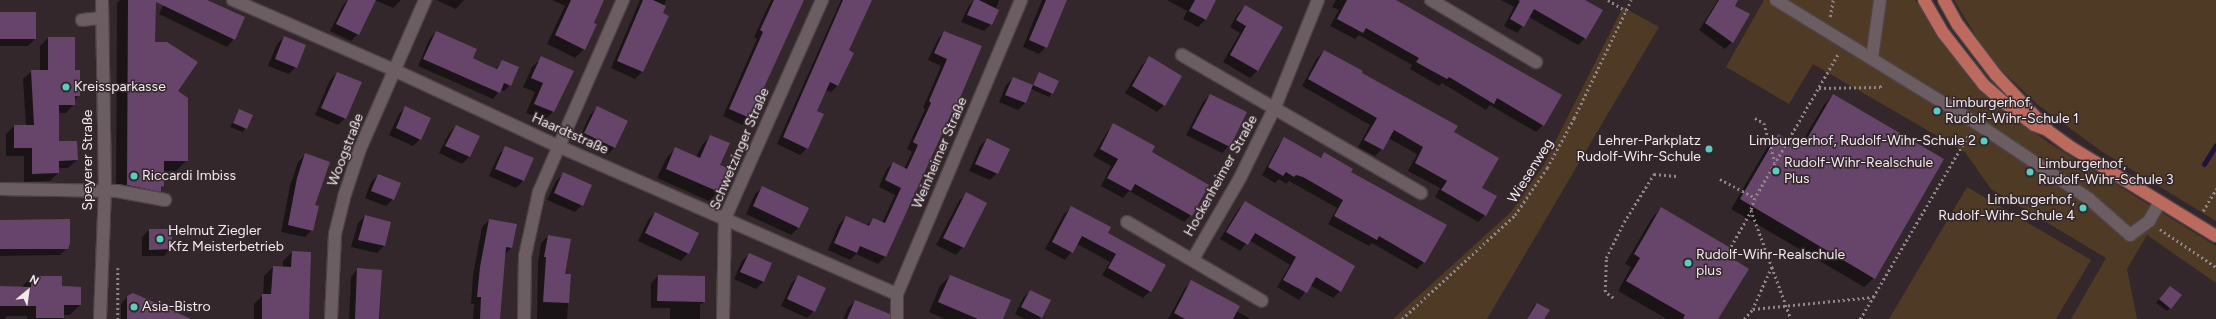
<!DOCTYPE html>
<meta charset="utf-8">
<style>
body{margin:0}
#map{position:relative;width:2216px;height:319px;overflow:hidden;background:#33272b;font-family:Figtree,sans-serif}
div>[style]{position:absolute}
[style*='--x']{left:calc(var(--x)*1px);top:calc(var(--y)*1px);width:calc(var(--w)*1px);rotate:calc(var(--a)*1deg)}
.green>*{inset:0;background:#4f3a25}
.shadow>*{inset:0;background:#0007}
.stream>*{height:5px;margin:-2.5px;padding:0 2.5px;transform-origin:2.5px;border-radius:2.5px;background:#1c143c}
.building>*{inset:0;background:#67456b}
.path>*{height:2.5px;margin-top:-1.25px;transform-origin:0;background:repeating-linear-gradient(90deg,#908689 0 2px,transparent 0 5px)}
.roads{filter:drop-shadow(1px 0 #4e4447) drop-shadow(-1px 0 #4e4447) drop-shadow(0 1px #4e4447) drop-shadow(0 -1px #4e4447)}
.minor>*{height:12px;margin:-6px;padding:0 6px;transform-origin:6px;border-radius:6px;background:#6b5d62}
.major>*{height:12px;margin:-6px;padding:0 6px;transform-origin:6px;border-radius:6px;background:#bd6a5e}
.dots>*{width:11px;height:11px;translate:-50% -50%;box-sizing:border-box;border:2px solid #33272b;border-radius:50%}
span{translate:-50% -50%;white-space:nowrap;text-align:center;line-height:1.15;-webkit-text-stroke:3px #33272b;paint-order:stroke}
.poi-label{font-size:14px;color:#f2eaec}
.left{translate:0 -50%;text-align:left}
.right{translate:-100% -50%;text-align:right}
.street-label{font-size:14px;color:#f2eaec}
.north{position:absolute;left:8px;top:271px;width:40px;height:40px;-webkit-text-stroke:3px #33272b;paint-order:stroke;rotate:29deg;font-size:11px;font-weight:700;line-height:16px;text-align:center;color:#f2eaec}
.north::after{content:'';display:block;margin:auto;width:14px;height:18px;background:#f2eaec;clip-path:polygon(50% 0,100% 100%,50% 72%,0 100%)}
</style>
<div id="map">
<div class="green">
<div style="clip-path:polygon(1764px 0,1915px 0,1983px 91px,2013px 117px,2049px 143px,2216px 246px,2216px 283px,2147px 235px,2127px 269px,2137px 319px,2071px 319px,2106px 258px,1991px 189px,1965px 152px,1813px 64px,1789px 104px,1726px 67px)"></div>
<div style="clip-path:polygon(1954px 0,2216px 0,2216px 221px,2101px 151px,2038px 105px,1990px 59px)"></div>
<div style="clip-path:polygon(1623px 7px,1659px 27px,1487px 319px,1393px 319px,1511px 212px,1543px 166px)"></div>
<div style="clip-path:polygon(1967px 187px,2091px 260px,2056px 319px,1889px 319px)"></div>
</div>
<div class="shadow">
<div style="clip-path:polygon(120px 0,150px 0,149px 43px,176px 92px,187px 160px,176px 171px,163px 171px,163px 186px,149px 202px,116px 196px,117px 3px)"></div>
<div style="clip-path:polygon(166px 0,204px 0,244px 17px,234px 39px,227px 47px,159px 14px)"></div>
<div style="clip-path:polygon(348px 0,353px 0,358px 34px,351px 41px,330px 31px,343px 5px)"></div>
<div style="clip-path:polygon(375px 0,401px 0,393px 8px)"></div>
<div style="clip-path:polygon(436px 0,464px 0,456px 9px)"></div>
<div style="clip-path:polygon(552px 0,603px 0,584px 49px,575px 58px,547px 44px,565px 6px)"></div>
<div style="clip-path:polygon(640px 0,666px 0,662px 13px,667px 16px,642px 72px,635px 79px,611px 68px)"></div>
<div style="clip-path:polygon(771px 0,803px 0,749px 118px,742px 125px,723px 116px,757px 39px,754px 37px)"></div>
<div style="clip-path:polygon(841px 0,867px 0,847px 50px,837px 86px,831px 92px,825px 90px,816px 112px,807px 148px,800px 155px,777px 144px)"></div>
<div style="clip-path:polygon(974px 0,999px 0,991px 24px,984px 31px,961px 22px,968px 7px)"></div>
<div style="clip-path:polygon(1042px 0,1066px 0,1046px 47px,1039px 54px,1023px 47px)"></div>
<div style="clip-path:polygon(1167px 0,1215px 0,1205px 20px,1198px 27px,1183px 19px,1187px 11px)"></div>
<div style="clip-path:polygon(1336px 0,1394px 0,1560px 96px,1543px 125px,1536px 132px,1490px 105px,1486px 110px,1442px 83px,1439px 86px,1410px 69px,1412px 65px,1359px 35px,1355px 39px,1330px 26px,1339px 10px,1332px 7px)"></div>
<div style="clip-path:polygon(1501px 0,1583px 0,1585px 38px,1578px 45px,1529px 17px,1517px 33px,1504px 26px,1514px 7px)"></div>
<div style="clip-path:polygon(1718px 0,1728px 0,1748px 15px,1732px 42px,1725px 49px,1699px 30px)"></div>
<div style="clip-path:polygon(1245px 6px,1282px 27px,1257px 71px,1250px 78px,1223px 62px,1240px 33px,1230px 27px,1238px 13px)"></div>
<div style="clip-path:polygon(0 13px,35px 39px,28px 46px,0 46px)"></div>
<div style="clip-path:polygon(436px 32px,471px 59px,495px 69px,502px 61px,510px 85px,504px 91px,500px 90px,493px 99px,418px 66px,430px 38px)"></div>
<div style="clip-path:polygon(944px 32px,953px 112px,950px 115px,885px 257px,878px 264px,856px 254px,850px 260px,828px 250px,839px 224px,846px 217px,866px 226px,873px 219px,882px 223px,895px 195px,879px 187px,886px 170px,893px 163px,904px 169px,912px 152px,907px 149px,925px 109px,923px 108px,941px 66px,928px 60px,938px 39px)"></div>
<div style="clip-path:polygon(284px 37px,296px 67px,289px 74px,268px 66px,277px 44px)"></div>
<div style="clip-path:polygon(48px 38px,74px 71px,79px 95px,74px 100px,74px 104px,66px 113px,58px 113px,58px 142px,77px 160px,68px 168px,58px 168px,58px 173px,50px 181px,24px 182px,24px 156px,6px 156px,6px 134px,14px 126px,26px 126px,23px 79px,32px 71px,40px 71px,40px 46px)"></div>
<div style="clip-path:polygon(1324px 51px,1453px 132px,1481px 188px,1485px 215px,1478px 222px,1435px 197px,1440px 188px,1408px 171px,1417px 154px,1388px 138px,1382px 149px,1375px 156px,1358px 147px,1370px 125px,1302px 86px,1317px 58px)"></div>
<div style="clip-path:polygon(541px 58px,553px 112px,544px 120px,526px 113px,535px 92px,523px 87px,532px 67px)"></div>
<div style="clip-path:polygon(1149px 58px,1164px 105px,1157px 112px,1125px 93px,1142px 65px)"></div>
<div style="clip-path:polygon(337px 73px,345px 118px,338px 125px,315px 115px,330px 80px)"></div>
<div style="clip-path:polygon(1039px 73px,1052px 93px,1049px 97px,1031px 89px,1025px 103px,1018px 110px,999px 102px,1006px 85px,1013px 78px,1032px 86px)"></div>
<div style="clip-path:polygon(1210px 95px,1229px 146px,1222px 153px,1186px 135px,1203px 102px)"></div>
<div style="clip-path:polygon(1833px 95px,1874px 278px,1864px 287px,1731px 209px,1769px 144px,1778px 135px,1795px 144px,1799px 140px,1802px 142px,1824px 105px)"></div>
<div style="clip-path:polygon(406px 107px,420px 139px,413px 146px,389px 135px,399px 114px)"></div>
<div style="clip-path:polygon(597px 108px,626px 122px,614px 148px,607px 155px,578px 141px,590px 115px)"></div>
<div style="clip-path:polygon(239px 110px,252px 116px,243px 132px,230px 127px)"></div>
<div style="clip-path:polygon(1114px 124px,1151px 153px,1191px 215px,1184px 222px,1129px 191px,1123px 198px,1101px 186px,1111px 166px,1093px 156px,1107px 132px)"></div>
<div style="clip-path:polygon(456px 126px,479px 137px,469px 157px,462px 164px,439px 153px,449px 133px)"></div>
<div style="clip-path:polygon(711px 136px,719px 166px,728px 170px,718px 192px,709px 201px,657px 178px,667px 157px,676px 148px,696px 157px,702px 145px)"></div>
<div style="clip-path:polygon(987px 139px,997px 173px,990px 180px,969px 171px,980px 146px)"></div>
<div style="clip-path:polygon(1285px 139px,1319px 159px,1324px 154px,1350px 172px,1424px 262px,1417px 269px,1372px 243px,1369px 246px,1328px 224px,1337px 208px,1289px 181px,1286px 184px,1279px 179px,1275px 183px,1262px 175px,1278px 146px)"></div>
<div style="clip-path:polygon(506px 147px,523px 181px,516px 188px,489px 176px,499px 154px)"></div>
<div style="clip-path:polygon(305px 155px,314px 206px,312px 230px,305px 237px,281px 232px,290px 186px,298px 162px)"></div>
<div style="clip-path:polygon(563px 174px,582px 205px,575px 212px,547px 200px,556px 181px)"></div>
<div style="clip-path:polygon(378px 175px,393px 199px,386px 206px,365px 198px,371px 182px)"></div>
<div style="clip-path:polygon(763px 187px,798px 228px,791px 235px,746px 214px,755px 194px)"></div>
<div style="clip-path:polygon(966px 194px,963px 247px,956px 255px,936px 245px,959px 201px)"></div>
<div style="clip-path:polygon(1245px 203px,1340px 291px,1333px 298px,1310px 285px,1299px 300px,1277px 287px,1290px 265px,1249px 240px,1240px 251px,1220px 239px,1238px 210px)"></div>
<div style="clip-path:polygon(1072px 207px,1107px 233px,1150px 291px,1143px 298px,1102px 275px,1110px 262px,1077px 244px,1065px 260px,1045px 249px,1064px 214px)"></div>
<div style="clip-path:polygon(1661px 208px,1728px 258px,1716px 319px,1667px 319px,1618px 291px,1631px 267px,1625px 264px,1652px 218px)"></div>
<div style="clip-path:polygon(655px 213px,688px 253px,681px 261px,638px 241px,648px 220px)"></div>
<div style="clip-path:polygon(365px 216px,384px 246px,377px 253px,351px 247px,358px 223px)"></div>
<div style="clip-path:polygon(489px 220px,515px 225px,511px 248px,505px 254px,499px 319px,473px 319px,474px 304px,471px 304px,473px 275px,482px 227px)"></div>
<div style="clip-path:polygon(0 221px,67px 248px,60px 255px,0 256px)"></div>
<div style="clip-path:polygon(149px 230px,171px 248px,164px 256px,142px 256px,142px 237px)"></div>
<div style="clip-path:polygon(548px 236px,564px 275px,570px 275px,567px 319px,537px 319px,538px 263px,541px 243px)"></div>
<div style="clip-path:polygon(292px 252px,309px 319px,254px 319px,254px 304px,263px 295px,264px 276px,273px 267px,283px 267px,283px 261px)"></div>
<div style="clip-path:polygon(749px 254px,771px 263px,763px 282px,756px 289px,734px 279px,742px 261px)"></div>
<div style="clip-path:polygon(358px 269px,381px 271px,380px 319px,349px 319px,351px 277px)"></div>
<div style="clip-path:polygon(658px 276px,704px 302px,700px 305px,700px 319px,670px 319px,670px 308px,651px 308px,651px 283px)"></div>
<div style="clip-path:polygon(798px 276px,814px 311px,807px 318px,781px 306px,791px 284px)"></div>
<div style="clip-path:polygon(950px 276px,1002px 319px,945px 319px,929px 312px,940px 286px)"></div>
<div style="clip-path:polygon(31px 277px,61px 287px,80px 305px,70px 315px,63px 315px,63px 319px,27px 319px,27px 316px,7px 316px,5px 319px,0 319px,0 287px,21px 288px)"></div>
<div style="clip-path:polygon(1192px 281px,1236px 311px,1251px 319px,1168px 319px,1185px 288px)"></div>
<div style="clip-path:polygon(2166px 290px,2170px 308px,2167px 311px,2156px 303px)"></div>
<div style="clip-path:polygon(1030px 291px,1041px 317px,1039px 319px,1024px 319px,1015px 314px,1023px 298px)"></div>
<div style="clip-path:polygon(127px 297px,188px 319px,121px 319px,121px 304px)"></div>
<div style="clip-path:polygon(855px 301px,872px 319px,843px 319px,848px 308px)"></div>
<div style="clip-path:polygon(1537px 304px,1543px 319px,1527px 319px,1533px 307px)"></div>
</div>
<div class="stream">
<div style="--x:2204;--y:164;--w:22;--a:-58"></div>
</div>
<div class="building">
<div style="clip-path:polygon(128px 0,207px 0,245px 17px,235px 40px,156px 2px,155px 42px,167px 42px,198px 62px,178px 91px,188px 98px,188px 161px,164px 161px,164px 186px,161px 187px,161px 192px,127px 185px)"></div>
<div style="clip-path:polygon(348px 0,376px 0,359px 35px,336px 24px)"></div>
<div style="clip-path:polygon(571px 0,604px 0,594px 23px,597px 24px,585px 50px,555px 35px)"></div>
<div style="clip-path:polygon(643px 0,653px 0,666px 6px,663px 13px,669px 16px,643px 72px,617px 61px)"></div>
<div style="clip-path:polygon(774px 0,804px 0,750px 118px,729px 109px,763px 32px,760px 30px)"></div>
<div style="clip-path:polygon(843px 0,872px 0,849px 50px,854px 53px,838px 86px,830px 82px,817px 111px,824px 114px,808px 149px,783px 137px)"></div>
<div style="clip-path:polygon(974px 0,979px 0,999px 10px,992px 25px,967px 15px)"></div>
<div style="clip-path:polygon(1046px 0,1067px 0,1047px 48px,1029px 40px)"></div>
<div style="clip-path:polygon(1195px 0,1216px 0,1206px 20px,1189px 11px)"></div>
<div style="clip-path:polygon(1347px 0,1396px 0,1562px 95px,1544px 126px,1497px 98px,1494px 104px,1449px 77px,1447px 79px,1416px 62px,1419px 58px,1366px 28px,1363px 33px,1337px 19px)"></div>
<div style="clip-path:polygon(1518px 0,1585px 0,1603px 10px,1586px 39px,1534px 9px,1524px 27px,1510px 19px,1520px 1px)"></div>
<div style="clip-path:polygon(1719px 0,1738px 0,1735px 6px,1750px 14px,1733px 43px,1705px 23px)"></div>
<div style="clip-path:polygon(1245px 5px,1283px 27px,1258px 71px,1230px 55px,1246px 26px,1236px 20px)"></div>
<div style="clip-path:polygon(0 12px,36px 12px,36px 39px,0 39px)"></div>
<div style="clip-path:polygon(436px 31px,477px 49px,473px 58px,485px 64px,497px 69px,502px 60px,519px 67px,511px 86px,504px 83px,500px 93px,423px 59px)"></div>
<div style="clip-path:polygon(944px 31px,982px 46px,954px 112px,952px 112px,886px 257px,860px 246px,857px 253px,834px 243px,846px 216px,869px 226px,873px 218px,885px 223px,901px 188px,885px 180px,893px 162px,907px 169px,918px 145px,913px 142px,931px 103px,929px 101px,947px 59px,934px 53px)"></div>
<div style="clip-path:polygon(284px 36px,306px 45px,297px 68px,275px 59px)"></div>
<div style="clip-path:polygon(48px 37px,75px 37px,75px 70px,80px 70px,80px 96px,75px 96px,75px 105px,59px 105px,59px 141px,77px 141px,78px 160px,59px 161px,59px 173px,32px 174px,32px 148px,14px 148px,14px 125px,34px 125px,31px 70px,48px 70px)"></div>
<div style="clip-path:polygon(1324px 50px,1363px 71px,1362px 73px,1458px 126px,1454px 132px,1499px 158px,1482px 188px,1497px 196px,1486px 216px,1441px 190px,1447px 181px,1415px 163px,1423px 147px,1394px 130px,1383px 150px,1364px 140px,1377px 118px,1308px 79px)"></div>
<div style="clip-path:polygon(541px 56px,574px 71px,554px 112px,534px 104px,543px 83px,531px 78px)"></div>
<div style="clip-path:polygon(1149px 56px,1182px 76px,1165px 106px,1132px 86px)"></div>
<div style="clip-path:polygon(337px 72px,362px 82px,346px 119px,321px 108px)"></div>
<div style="clip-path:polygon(1039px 72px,1059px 81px,1053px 94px,1033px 85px)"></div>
<div style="clip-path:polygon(1013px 77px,1033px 85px,1026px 103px,1005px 95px)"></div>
<div style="clip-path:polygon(1210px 94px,1247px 112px,1230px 147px,1192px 128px)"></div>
<div style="clip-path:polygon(1833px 94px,1944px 159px,1875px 279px,1740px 199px,1778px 134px,1796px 144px,1799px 139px,1805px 142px)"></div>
<div style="clip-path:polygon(405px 106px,431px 118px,421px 140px,396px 128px)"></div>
<div style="clip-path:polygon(597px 106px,628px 121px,615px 148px,584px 133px)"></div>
<div style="clip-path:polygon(239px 109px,253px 115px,247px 129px,233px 123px)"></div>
<div style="clip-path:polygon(1113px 123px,1155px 146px,1152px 152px,1209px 185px,1192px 216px,1135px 184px,1131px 191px,1107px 178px,1118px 159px,1100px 149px)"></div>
<div style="clip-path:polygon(456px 125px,480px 136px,470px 157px,445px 146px)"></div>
<div style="clip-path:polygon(710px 135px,730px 143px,720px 165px,730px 169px,719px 192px,666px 169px,675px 147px,700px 158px)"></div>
<div style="clip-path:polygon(1284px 137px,1321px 158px,1324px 152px,1353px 169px,1351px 172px,1447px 225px,1425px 263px,1379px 236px,1377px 240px,1334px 216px,1343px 200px,1303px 177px,1296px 175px,1294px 177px,1286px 172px,1283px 176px,1268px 167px)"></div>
<div style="clip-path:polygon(987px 138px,1010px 149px,998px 174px,975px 164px)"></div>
<div style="clip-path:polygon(505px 146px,534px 158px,524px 181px,495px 169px)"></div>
<div style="clip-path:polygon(305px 153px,330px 162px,315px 205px,319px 206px,313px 231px,288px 225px,297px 178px)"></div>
<div style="clip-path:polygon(563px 172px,592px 185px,583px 206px,554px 193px)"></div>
<div style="clip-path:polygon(378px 174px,401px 183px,394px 200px,371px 191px)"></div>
<div style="clip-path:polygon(762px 186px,809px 208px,799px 228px,753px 206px)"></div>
<div style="clip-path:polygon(966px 192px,987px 203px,964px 248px,943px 238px)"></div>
<div style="clip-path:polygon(1245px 201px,1355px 266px,1341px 292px,1316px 277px,1307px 293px,1283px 280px,1296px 257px,1255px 233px,1248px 245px,1226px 232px)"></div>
<div style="clip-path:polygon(1071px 206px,1111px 227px,1108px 233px,1166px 265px,1151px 292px,1108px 268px,1116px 254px,1082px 236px,1073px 253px,1052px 242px)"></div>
<div style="clip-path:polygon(1661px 207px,1734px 250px,1730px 257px,1749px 269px,1718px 319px,1683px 319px,1685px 315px,1626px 281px,1640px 258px,1634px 254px)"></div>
<div style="clip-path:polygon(655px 212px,699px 233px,689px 254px,645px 233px)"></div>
<div style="clip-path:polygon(365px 215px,391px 222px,385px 246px,358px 240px)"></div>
<div style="clip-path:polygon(70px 219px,70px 243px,68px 249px,0 249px,0 220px)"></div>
<div style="clip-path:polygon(489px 219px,517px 224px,512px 248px,506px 247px,500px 319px,480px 319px,481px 297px,477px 297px,480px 267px)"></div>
<div style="clip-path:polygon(149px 229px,172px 229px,172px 249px,149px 250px)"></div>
<div style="clip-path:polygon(548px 235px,571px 239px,565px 274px,571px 274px,569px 303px,543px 302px,546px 257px,544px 257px)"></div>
<div style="clip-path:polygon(292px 251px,311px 252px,309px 319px,262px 319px,262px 294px,271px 294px,273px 266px,291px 267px)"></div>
<div style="clip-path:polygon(749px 253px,772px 263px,764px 282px,740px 272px)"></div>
<div style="clip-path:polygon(357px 268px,382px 270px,379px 319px,355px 319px)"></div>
<div style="clip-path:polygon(658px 275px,705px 276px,705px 302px,657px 301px)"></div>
<div style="clip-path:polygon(798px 275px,826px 288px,815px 312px,787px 299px)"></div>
<div style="clip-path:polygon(950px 275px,1011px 300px,1003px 319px,978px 319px,938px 302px)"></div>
<div style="clip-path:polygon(31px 276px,62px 276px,62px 286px,81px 287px,81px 305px,64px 305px,64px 318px,36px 318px,36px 306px,0 306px,0 286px,31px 287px)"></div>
<div style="clip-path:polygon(1191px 280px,1240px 306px,1233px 319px,1185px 319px,1174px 313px)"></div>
<div style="clip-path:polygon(2170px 286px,2182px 295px,2171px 309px,2159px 299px)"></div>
<div style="clip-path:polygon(1030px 290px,1051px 300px,1042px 318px,1021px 307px)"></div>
<div style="clip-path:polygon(133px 293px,156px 303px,191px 319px,127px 319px,127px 296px)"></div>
<div style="clip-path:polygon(855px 300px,890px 314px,890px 319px,847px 319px)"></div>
<div style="clip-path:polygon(1537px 303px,1550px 310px,1544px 319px,1527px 319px)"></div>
</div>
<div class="path">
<div style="--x:1608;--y:0;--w:21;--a:31"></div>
<div style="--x:1830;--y:17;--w:17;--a:-80"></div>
<div style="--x:1838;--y:55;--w:165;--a:120.1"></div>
<div style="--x:1755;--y:198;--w:13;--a:108"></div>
<div style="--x:1751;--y:210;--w:61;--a:69.8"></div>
<div style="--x:1772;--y:267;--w:46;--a:114.3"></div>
<div style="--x:1753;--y:309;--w:121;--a:-5.7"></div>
<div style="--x:1873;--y:297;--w:189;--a:-59.5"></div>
<div style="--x:1819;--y:88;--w:61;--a:-0.9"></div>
<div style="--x:1880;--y:87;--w:5;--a:-53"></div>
<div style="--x:1755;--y:118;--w:10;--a:29"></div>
<div style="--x:1764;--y:123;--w:41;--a:74.2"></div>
<div style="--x:1720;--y:179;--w:40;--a:28"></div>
<div style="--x:2203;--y:211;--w:26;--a:-59"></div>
<div style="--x:2160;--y:229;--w:68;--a:34.2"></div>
<div style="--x:1726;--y:255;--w:51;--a:-60.4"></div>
<div style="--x:1772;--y:267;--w:55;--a:69.9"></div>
<div style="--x:118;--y:268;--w:51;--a:90"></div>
<div style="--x:1613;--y:298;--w:10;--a:-143"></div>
<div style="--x:1605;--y:292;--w:34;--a:-88"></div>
<div style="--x:1606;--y:258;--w:40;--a:-63.4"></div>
<div style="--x:1624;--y:222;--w:57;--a:-58"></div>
<div style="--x:1654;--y:174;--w:25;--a:5"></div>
<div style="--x:1402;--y:319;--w:154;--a:-42.6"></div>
<div style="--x:1515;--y:215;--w:57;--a:-55.8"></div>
<div style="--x:1547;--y:168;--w:57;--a:-61.6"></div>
<div style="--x:1574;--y:118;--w:131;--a:-64.2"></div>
<div style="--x:1744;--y:319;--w:13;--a:-48"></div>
<div style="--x:1860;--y:319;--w:26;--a:-59"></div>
</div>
<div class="roads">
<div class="minor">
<div style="--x:233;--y:0;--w:176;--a:23.5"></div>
<div style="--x:394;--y:70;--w:181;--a:24.9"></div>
<div style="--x:558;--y:146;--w:370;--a:23.6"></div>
<div style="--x:1431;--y:0;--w:122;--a:30.6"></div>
<div style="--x:1776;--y:0;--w:235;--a:31.6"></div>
<div style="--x:1976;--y:123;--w:136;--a:33.9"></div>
<div style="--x:2089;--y:199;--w:55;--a:41.3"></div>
<div style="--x:2130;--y:235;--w:24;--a:-36"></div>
<div style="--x:2149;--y:221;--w:22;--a:-60"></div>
<div style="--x:82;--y:20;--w:20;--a:-6"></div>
<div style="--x:1182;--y:55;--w:276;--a:30"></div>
<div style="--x:1872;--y:58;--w:59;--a:-82.1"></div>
<div style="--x:0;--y:189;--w:117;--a:1"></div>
<div style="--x:117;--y:191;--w:49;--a:10.6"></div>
<div style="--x:1127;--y:222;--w:156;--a:30.3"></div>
<div style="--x:1193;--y:259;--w:94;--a:-59.9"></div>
<div style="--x:1240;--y:178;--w:79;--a:-63.8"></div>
<div style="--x:1275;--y:107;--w:115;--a:-68.1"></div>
<div style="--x:100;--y:319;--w:128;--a:-87.8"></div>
<div style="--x:105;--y:191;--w:191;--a:-90.9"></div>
<div style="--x:331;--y:319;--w:85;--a:-87.3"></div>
<div style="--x:335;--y:234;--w:38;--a:-76"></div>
<div style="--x:344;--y:197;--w:51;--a:-71.6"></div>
<div style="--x:360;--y:149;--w:163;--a:-66.4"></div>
<div style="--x:524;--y:319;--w:63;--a:-89.1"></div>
<div style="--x:525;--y:256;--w:66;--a:-77.7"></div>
<div style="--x:539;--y:192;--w:210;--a:-66.4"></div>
<div style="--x:723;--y:319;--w:101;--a:-88.9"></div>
<div style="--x:725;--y:218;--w:239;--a:-66"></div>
<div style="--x:897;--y:319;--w:25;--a:-90"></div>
<div style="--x:897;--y:294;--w:319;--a:-67.1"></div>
</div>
<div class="major">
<div style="--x:1924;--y:0;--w:39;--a:60"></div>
<div style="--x:1944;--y:34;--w:65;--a:51.9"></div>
<div style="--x:1984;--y:85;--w:29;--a:41"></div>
<div style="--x:2006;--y:104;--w:35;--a:37"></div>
<div style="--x:2034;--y:125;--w:14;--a:21"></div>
<div style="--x:2047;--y:130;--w:27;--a:36"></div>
<div style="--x:2069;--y:146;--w:172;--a:31.5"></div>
<div style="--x:1944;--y:0;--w:29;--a:61"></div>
<div style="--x:1958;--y:25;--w:63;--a:52.8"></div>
<div style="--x:1996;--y:75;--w:73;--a:46.7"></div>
</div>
</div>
<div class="dots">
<div style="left:66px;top:87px;background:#57cec1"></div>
<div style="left:1937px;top:111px;background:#57cec1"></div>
<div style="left:1984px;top:141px;background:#57cec1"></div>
<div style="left:1709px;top:149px;background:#57cec1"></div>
<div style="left:1776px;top:171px;background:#57cec1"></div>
<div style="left:2030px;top:172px;background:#57cec1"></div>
<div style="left:134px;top:176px;background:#57cec1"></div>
<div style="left:2083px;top:208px;background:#57cec1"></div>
<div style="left:160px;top:239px;background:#57cec1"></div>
<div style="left:1688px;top:263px;background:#57cec1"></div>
<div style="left:134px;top:307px;background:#57cec1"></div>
</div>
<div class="poi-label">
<span class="left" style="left:74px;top:87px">Kreissparkasse</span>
<span class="left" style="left:1945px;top:111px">Limburgerhof,<br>Rudolf-Wihr-Schule 1</span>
<span class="right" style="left:1701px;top:149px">Lehrer-Parkplatz<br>Rudolf-Wihr-Schule</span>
<span class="right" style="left:1976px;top:141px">Limburgerhof, Rudolf-Wihr-Schule 2</span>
<span class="left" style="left:1784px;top:171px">Rudolf-Wihr-Realschule<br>Plus</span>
<span class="left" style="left:2038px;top:172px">Limburgerhof,<br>Rudolf-Wihr-Schule 3</span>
<span class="left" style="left:142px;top:176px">Riccardi Imbiss</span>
<span class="right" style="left:2075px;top:208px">Limburgerhof,<br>Rudolf-Wihr-Schule 4</span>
<span class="left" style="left:168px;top:239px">Helmut Ziegler<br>Kfz Meisterbetrieb</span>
<span class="left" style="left:1696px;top:263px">Rudolf-Wihr-Realschule<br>plus</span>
<span class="left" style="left:142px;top:307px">Asia-Bistro</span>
</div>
<div class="street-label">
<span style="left:570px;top:134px;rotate:24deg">Haardtstraße</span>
<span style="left:740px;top:149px;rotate:-67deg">Schwetzinger Straße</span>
<span style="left:346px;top:150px;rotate:-69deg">Woogstraße</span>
<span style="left:940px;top:153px;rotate:-67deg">Weinheimer Straße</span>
<span style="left:88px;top:160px;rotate:-90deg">Speyerer Straße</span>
<span style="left:1531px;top:171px;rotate:-58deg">Wiesenweg</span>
<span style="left:1221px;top:176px;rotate:-61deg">Hockenheimer Straße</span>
</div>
<div class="north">N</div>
</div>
